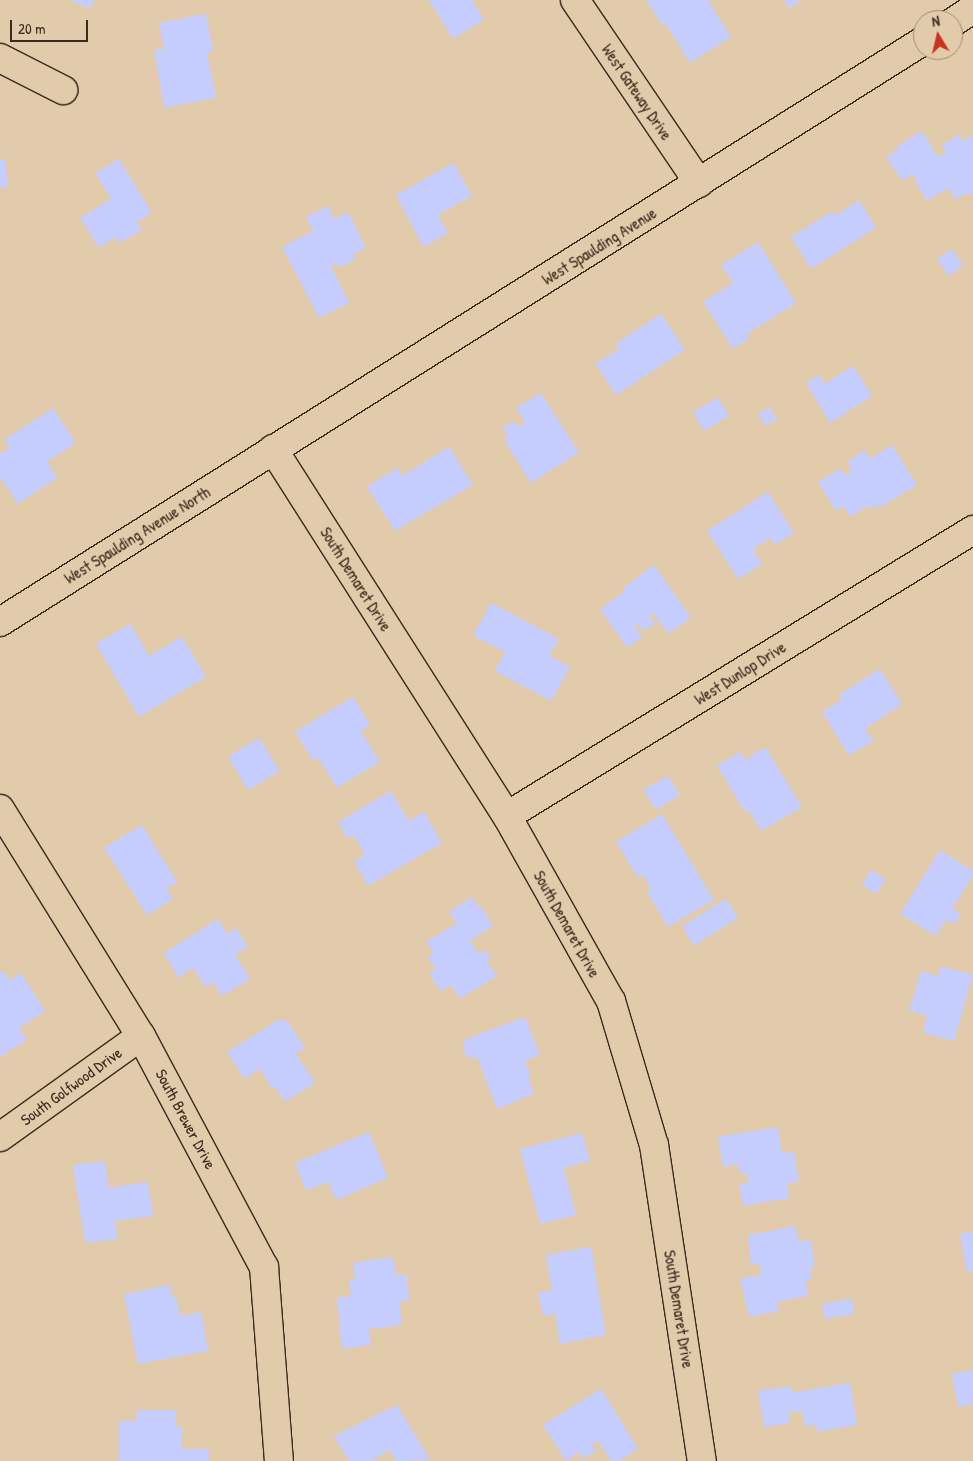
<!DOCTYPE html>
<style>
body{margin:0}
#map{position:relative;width:973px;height:1461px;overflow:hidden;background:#e1cbaa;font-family:"Patrick Hand",sans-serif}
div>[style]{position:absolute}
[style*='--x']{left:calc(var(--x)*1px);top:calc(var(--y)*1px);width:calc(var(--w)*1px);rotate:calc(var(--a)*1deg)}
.building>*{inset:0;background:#c5ccfe}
.roads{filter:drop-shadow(1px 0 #3b2a1e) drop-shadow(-1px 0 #3b2a1e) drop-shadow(0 1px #3b2a1e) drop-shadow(0 -1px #3b2a1e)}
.minor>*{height:28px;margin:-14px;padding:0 14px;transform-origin:14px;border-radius:14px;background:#e1cbaa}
span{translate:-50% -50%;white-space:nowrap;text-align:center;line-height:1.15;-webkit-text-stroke:4px #e1cbaa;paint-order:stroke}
.street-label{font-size:16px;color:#3b2a1e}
.north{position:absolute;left:913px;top:10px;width:50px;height:50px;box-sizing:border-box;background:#e1cbaa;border:1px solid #9f8b72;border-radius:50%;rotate:351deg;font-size:14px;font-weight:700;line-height:20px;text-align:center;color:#3b2a1e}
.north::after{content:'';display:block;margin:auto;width:18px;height:22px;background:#c8321e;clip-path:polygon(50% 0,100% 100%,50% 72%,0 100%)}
.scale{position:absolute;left:10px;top:20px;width:78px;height:22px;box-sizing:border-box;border:2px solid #3b2a1e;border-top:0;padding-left:6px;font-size:15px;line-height:18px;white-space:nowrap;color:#3b2a1e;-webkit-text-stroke:4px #e1cbaa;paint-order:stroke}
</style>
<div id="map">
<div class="building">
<div style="clip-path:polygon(70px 0,94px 0,90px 9px)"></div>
<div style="clip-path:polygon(429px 0,472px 0,484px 20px,453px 39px)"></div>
<div style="clip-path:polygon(646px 0,708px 0,731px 37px,690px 63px,665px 23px,662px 25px)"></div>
<div style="clip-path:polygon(784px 0,802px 0,789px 8px)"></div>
<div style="clip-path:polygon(206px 14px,213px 51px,207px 52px,216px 98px,164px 108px,154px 50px,164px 49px,159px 23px)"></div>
<div style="clip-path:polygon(922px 131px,938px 157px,946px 152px,942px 145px,959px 134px,963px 141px,973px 135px,973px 195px,970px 196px,968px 192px,956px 200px,948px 188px,927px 201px,915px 182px,917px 180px,913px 174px,902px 181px,886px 157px,898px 150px,896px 147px)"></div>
<div style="clip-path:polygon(5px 159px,8px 187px,0 188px,0 160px)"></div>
<div style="clip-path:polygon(119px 159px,152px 213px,137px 222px,142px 230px,120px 243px,116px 237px,99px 248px,80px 218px,111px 199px,95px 173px)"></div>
<div style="clip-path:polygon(454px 163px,472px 196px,438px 215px,448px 233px,423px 247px,396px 195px)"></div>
<div style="clip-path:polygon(859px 200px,876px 228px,811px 269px,791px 237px,833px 211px,835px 216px)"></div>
<div style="clip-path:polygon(328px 206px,334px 219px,348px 212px,366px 248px,353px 255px,355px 260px,339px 268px,336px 263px,331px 266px,349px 303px,319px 318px,282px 247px,313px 231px,306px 217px)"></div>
<div style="clip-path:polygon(758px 242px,796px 303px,746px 335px,749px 339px,733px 349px,703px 302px,733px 283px,721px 265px)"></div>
<div style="clip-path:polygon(952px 249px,963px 266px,948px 276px,937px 259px)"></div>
<div style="clip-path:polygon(661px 314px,685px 350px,616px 395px,595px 364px,619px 349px,615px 344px)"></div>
<div style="clip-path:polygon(853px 366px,872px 396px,830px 423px,806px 383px,819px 375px,825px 384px)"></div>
<div style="clip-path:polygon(541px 393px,579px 453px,531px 483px,504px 440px,508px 437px,503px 428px,514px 421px,518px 427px,525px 423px,516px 408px)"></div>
<div style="clip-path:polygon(718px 398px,729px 416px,704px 431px,693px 412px)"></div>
<div style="clip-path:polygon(769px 407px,777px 419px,765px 426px,758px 414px)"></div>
<div style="clip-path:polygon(53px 408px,76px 443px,47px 462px,57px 478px,18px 504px,0 477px,0 454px,10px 448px,4px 440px)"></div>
<div style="clip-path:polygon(892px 445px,917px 485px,879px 508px,877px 504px,870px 509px,867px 506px,850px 517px,843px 506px,836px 511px,818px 482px,840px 469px,845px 475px,852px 471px,847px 462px,864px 450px,870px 459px)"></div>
<div style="clip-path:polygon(449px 447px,473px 485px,395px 531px,367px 487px,397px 468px,402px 476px)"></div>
<div style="clip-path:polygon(768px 492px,794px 533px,775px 545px,771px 538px,753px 549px,762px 564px,738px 579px,707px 531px)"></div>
<div style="clip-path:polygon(654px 565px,691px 618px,668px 634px,653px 613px,649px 616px,655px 624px,643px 631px,638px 624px,634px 626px,642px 637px,627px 648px,600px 609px,625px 591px,623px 588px)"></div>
<div style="clip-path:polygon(491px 603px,559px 639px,549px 656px,570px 667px,551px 701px,495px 671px,505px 652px,473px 636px)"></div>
<div style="clip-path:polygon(130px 624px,149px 656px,182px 637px,206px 677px,139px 717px,96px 644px)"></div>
<div style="clip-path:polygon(880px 669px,902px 704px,865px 729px,873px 741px,849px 756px,822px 712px,842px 700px,839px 695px)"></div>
<div style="clip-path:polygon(353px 697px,370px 725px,361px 731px,380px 762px,337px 788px,318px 758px,313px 761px,295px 732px)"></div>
<div style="clip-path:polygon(259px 738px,280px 771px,248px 790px,228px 757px)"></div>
<div style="clip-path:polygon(765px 747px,802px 807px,761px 831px,748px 810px,745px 812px,717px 766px,740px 752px,745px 760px)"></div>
<div style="clip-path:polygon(668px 776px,680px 795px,656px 810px,643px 790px)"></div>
<div style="clip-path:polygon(391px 791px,409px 821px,424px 812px,442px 843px,368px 886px,354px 861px,365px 855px,353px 835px,347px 839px,338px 822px)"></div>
<div style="clip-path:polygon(662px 814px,714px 900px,668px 927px,647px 892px,651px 889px,643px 875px,638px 878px,616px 842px)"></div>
<div style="clip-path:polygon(142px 825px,177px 882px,166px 889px,173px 899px,147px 915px,104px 848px)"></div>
<div style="clip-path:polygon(940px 850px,973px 871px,973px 876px,952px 909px,961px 914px,954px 925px,946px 920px,936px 936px,900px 914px)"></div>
<div style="clip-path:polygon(871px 870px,886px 879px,876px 894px,862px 885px)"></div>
<div style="clip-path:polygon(472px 897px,478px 907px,480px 905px,493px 926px,470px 941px,479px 954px,485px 950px,491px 959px,487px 961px,497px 976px,460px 999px,451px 985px,441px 992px,429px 974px,436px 970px,428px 958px,434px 954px,426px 942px,457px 923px,449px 912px)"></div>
<div style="clip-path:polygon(726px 899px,738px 918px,694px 946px,682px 926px)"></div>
<div style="clip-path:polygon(218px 919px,227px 934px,236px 928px,248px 947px,235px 955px,250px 979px,222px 996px,213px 982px,205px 987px,193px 968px,178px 978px,164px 953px)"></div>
<div style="clip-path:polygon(941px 966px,973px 975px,954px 1041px,923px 1033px,927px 1016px,909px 1011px,921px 971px,938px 976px)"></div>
<div style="clip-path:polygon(4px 971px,10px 980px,21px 973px,45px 1011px,19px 1028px,27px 1040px,0 1057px,0 973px)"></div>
<div style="clip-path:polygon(525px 1017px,540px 1055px,525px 1061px,531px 1077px,528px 1078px,534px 1094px,497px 1109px,477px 1057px,472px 1059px,466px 1056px,463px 1045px,466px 1039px)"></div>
<div style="clip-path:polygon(280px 1019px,288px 1022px,305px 1048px,296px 1054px,315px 1083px,285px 1102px,275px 1086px,272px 1089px,260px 1069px,244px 1079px,227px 1052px)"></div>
<div style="clip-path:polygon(778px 1127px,782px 1153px,794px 1152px,799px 1181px,787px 1184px,790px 1198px,743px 1206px,739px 1185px,748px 1183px,746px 1173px,740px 1174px,738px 1164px,723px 1167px,718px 1137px)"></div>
<div style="clip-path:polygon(369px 1132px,388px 1178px,336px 1200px,328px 1182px,306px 1191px,295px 1163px)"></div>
<div style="clip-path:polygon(582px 1133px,590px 1161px,564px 1168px,576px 1215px,540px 1224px,520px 1149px)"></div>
<div style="clip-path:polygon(105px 1161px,108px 1188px,148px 1182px,153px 1216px,115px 1221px,118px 1239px,85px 1243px,73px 1165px)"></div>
<div style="clip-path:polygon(796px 1226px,799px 1242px,811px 1240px,815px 1267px,810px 1267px,812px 1280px,806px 1281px,808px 1296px,777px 1302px,779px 1311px,749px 1317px,740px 1279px,761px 1275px,759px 1263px,751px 1265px,748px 1235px)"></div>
<div style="clip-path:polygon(973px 1232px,973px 1271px,967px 1272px,960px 1234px)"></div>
<div style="clip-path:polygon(591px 1247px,606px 1335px,560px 1344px,555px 1314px,543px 1316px,538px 1293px,552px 1290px,546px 1255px)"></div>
<div style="clip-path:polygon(393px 1257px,396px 1276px,406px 1274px,410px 1300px,399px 1302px,402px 1325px,369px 1329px,371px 1345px,342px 1349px,337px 1298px,351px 1296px,349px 1280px,355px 1279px,353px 1263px)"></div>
<div style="clip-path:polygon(170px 1285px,172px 1297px,176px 1297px,180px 1316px,201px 1312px,208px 1351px,138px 1364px,124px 1294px)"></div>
<div style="clip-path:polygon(852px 1299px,854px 1314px,825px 1319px,822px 1304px)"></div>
<div style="clip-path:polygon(973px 1370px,973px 1404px,958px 1407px,952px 1374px)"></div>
<div style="clip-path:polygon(850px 1383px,857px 1425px,817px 1432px,816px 1425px,805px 1427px,802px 1411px,791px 1413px,791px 1411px,788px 1411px,790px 1423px,764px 1427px,758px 1391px,791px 1386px,792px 1393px)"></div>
<div style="clip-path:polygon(601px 1389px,638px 1449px,619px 1461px,611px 1461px,598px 1441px,592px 1445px,596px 1451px,584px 1459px,579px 1452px,566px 1461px,543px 1425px)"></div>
<div style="clip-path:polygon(397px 1405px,430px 1460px,396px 1461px,389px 1450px,372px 1461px,349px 1461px,334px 1436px)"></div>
<div style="clip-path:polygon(137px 1410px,176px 1410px,176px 1427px,182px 1427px,182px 1449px,209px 1449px,209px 1461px,119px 1461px,119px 1421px,137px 1421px)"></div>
</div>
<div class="roads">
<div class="minor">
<div style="--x:575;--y:0;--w:221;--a:55.9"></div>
<div style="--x:953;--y:22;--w:24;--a:-33"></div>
<div style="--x:0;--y:58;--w:71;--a:26.9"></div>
<div style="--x:273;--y:449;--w:435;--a:57.5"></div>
<div style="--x:507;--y:816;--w:212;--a:60.7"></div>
<div style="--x:611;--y:1001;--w:150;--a:73.4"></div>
<div style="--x:654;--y:1145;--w:320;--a:81.4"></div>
<div style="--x:0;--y:622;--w:1091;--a:-32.19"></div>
<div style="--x:0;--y:809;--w:267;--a:58.2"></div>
<div style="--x:141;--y:1036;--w:262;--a:62"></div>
<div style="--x:264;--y:1267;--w:195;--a:85.6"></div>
<div style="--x:507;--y:816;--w:547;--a:-31.54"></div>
<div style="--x:0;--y:1137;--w:173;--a:-35.6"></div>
</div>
</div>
<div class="street-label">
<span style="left:637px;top:92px;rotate:56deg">West Gateway Drive</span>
<span style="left:599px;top:246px;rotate:-32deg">West Spaulding Avenue</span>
<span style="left:137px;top:535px;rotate:-32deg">West Spaulding Avenue North</span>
<span style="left:356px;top:579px;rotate:58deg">South Demaret Drive</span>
<span style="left:740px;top:673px;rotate:-32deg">West Dunlop Drive</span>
<span style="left:567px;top:924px;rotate:61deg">South Demaret Drive</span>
<span style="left:71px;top:1086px;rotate:-36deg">South Golfwood Drive</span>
<span style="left:186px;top:1119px;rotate:62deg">South Brewer Drive</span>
<span style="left:679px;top:1309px;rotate:81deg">South Demaret Drive</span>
</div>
<div class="north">N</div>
<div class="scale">20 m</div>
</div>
